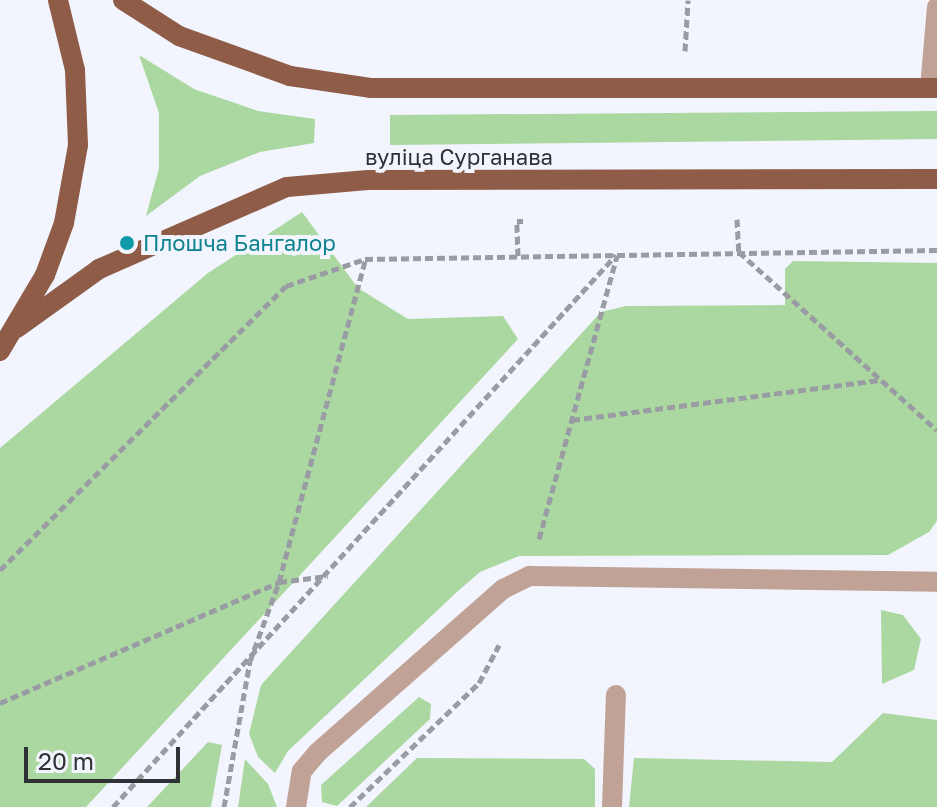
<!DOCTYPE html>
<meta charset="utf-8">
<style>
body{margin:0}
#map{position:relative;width:937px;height:807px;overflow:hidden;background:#f3f5fe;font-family:"Golos Text",sans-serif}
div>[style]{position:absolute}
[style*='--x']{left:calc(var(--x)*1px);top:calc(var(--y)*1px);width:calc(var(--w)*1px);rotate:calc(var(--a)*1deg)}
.green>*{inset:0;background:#abd7a1}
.path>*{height:5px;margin-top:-2.5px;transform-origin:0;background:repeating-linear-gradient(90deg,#9a9ca3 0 8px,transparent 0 12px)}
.lane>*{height:20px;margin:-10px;padding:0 10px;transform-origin:10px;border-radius:10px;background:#c0a296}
.primary>*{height:20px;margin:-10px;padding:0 10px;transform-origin:10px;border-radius:10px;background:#8f5c48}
.dots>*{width:22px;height:22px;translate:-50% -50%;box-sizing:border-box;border:4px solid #f3f5fe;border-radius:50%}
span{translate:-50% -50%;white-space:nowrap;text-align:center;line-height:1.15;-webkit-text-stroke:8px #f3f5fe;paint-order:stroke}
.street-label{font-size:22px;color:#303135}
.culture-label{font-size:22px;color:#0d838f}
.left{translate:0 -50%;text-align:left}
.scale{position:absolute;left:24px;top:747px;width:156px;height:36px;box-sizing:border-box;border:4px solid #303135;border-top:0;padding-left:10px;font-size:24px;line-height:28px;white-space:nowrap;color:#303135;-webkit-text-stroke:6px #f3f5fe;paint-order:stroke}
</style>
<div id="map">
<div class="green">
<div style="clip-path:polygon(139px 55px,194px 89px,258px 111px,315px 119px,314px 143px,260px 152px,200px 176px,146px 216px,159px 168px,159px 113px)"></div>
<div style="clip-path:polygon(937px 111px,937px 139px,390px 145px,390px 115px)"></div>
<div style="clip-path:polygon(302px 212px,358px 288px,408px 319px,503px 316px,518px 339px,86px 807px,0 807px,0 448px,208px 273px)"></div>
<div style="clip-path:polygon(793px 261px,937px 263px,937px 521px,929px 532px,888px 555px,519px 556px,480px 572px,458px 591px,288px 751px,275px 773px,258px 757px,249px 734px,261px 685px,601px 312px,626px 306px,785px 305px,785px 269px)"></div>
<div style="clip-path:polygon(881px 610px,903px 615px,921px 639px,914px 670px,882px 684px)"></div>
<div style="clip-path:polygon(419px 697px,431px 704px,430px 719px,337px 806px,322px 802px,321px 785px)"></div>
<div style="clip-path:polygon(883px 713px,937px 720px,937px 807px,629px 807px,634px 758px,832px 762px)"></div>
<div style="clip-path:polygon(208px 742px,222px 745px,211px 807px,147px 807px)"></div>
<div style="clip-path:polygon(417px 758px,584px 759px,595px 769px,595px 807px,366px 807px)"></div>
<div style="clip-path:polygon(245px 759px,268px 784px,277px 807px,238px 807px)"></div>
</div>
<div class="path">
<div style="--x:685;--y:51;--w:51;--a:-86.6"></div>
<div style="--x:737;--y:219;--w:33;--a:87"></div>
<div style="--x:739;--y:252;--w:266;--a:42"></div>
<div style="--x:518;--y:256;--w:35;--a:-92"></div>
<div style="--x:517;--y:221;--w:6;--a:0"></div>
<div style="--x:572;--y:420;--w:312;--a:-7.4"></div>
<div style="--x:539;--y:539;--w:294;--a:-74.6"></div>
<div style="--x:0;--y:570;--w:403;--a:-44.8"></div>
<div style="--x:286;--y:286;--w:83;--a:-18.9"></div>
<div style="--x:365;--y:259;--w:572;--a:-0.9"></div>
<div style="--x:0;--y:703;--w:304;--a:-23.4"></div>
<div style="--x:279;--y:582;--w:49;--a:-7"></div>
<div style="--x:113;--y:807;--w:747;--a:-47.66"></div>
<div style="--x:224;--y:807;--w:148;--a:-79.9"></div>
<div style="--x:250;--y:661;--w:84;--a:-69.8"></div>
<div style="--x:279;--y:582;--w:333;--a:-75"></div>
<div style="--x:350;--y:807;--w:179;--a:-43.9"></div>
<div style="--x:479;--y:683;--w:43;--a:-62.2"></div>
</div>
<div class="lane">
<div style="--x:930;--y:88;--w:81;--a:-85.1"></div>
<div style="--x:296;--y:807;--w:36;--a:-81"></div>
<div style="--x:302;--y:771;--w:23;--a:-50"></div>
<div style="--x:317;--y:753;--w:248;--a:-41.4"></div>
<div style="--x:503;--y:589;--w:30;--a:-26"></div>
<div style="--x:530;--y:576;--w:407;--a:0.8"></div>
<div style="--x:612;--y:807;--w:112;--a:-88"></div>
</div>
<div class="primary">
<div style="--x:123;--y:0;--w:67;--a:32.7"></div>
<div style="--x:179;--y:36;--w:118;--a:19.8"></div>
<div style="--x:290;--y:76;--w:81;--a:8.5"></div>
<div style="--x:370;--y:88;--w:567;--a:0"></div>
<div style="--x:17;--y:328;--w:101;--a:-35.7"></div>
<div style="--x:99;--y:269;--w:205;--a:-23.6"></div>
<div style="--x:287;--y:187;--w:81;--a:-4.9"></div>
<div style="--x:368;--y:180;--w:569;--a:-0.1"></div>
<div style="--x:0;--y:351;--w:88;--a:-59.4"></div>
<div style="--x:45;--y:275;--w:55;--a:-69.9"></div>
<div style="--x:64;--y:223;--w:79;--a:-79.8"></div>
<div style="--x:78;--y:145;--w:75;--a:-92.3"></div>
<div style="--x:75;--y:70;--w:72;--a:-103.7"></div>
</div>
<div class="dots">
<div style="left:127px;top:243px;background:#0f9aa8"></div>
</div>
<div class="street-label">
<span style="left:459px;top:157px">вуліца Сурганава</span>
</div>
<div class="culture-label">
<span class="left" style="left:143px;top:243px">Плошча Бангалор</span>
</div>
<div class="scale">20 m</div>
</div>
